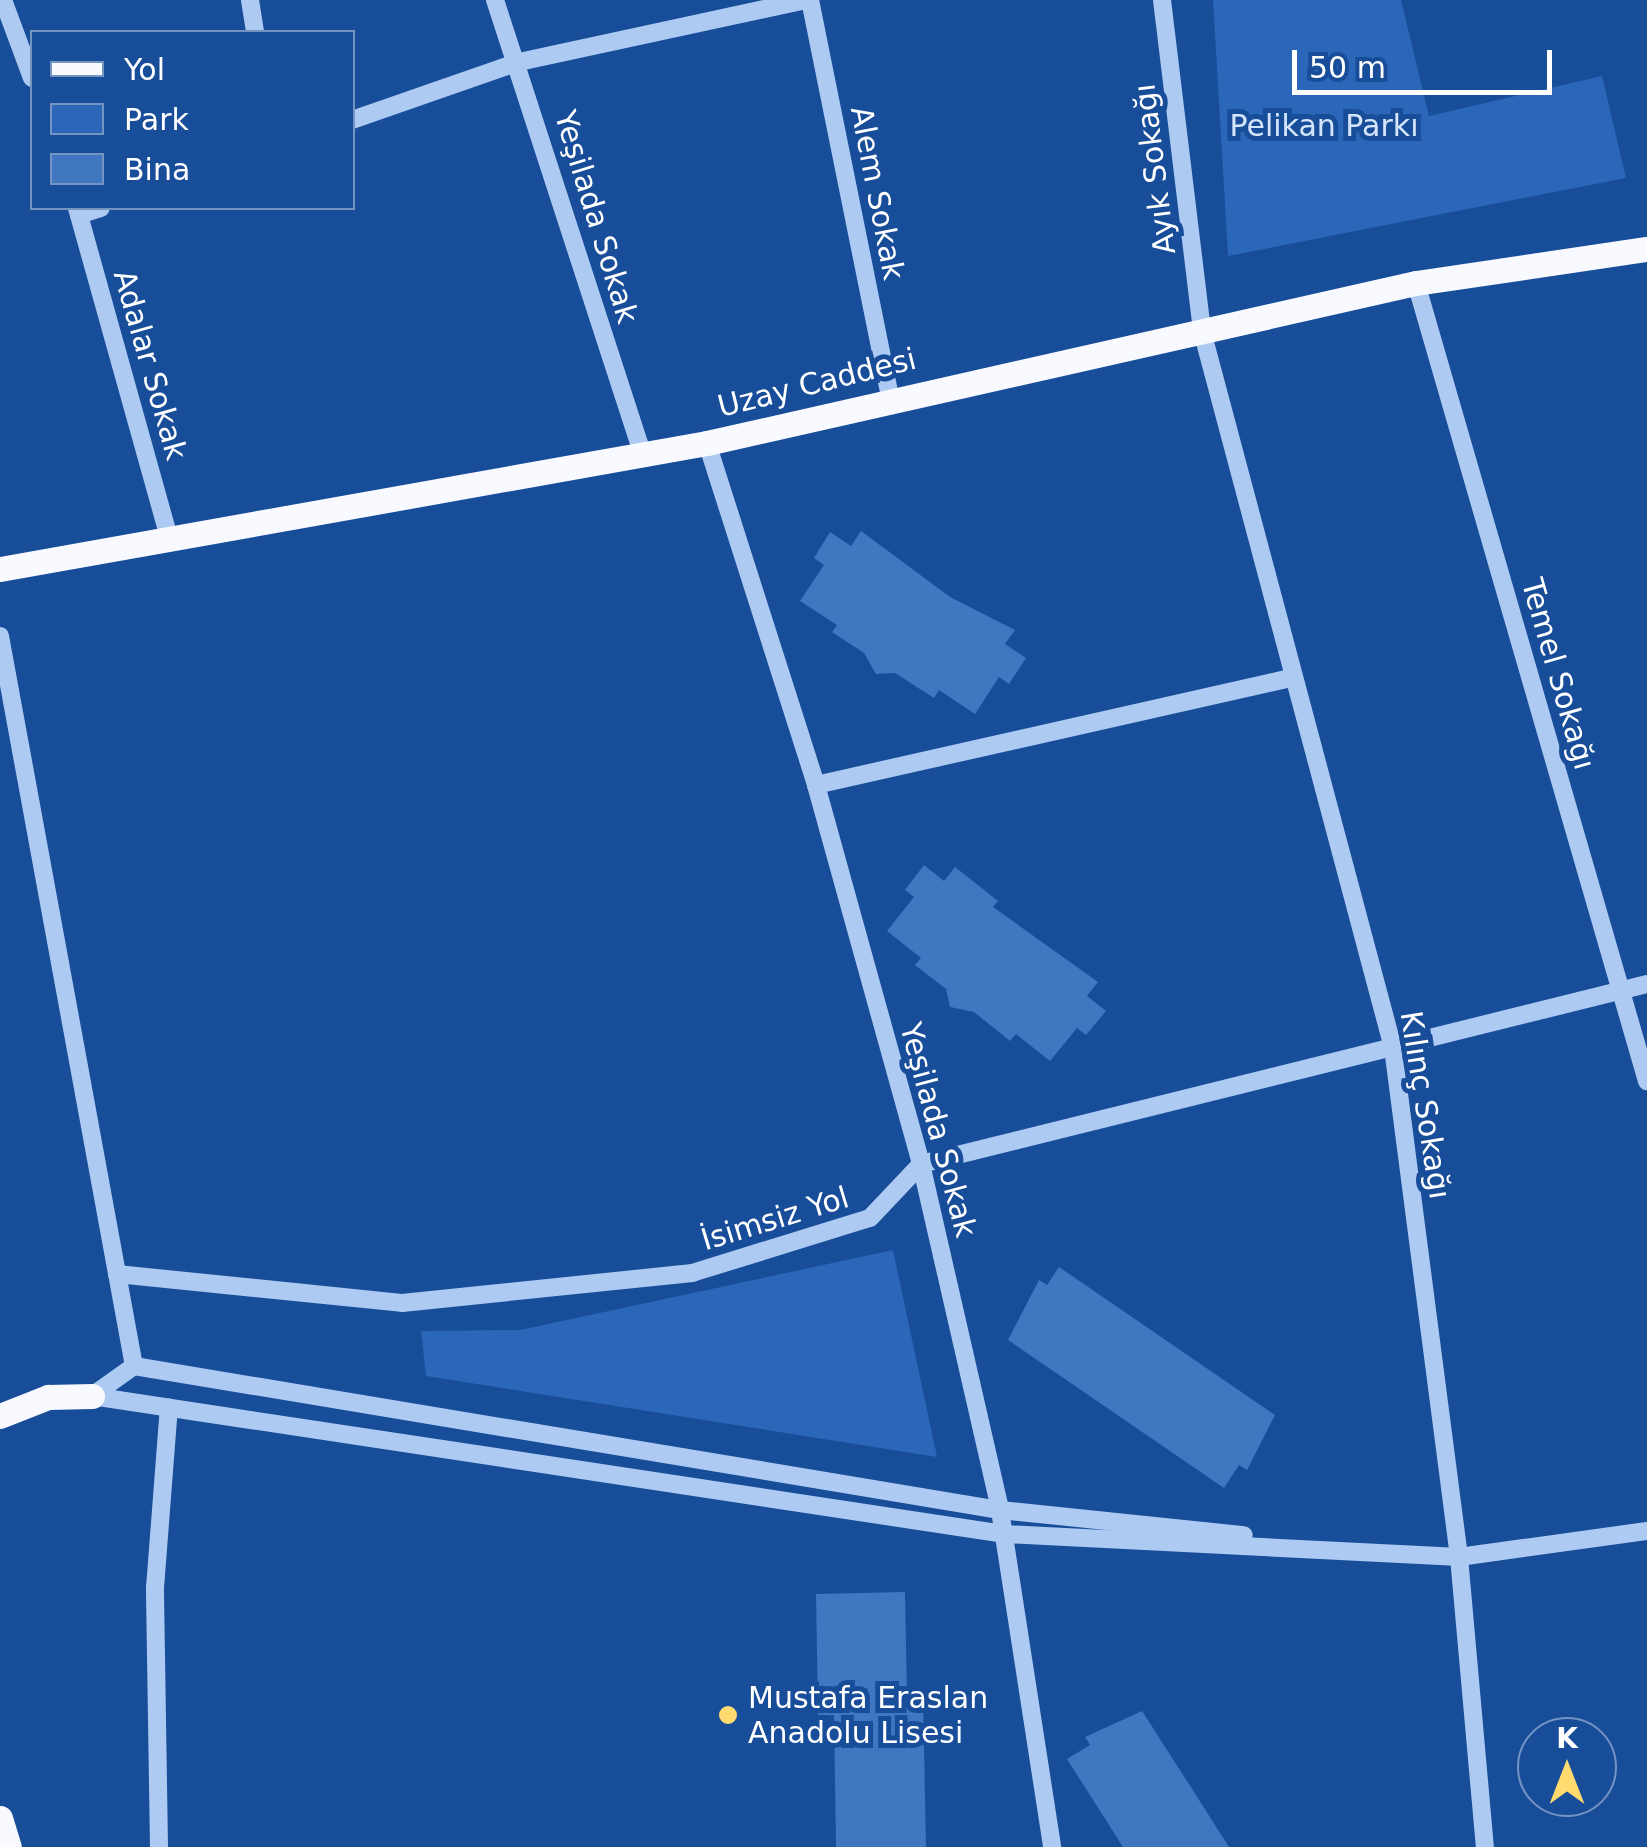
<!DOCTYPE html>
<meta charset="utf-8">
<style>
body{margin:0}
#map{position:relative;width:1647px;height:1847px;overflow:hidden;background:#184d9a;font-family:"DejaVu Sans",sans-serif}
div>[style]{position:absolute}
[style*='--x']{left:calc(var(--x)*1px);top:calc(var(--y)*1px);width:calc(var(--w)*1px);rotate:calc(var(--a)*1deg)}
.green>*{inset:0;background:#2b66b8}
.building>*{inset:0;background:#4176c1}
.minor>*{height:18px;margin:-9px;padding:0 9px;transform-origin:9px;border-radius:9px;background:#adcaf2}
.major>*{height:25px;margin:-12.5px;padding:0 12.5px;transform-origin:12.5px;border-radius:12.5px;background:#f8faff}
.dots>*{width:28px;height:28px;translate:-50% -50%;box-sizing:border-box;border:5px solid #184d9a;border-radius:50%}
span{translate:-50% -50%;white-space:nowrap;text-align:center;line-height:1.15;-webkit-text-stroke:10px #184d9a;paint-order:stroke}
.park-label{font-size:30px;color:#d5e5fc}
.street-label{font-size:30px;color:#fff}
.poi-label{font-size:30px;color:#fff}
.left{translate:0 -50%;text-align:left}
.legend{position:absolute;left:30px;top:30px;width:325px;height:180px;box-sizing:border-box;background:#184d9a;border:2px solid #7494c2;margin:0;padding:12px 18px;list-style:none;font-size:30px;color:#fff}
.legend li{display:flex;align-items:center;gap:20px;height:50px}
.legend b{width:50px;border:2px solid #7494c2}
.north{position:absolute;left:1517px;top:1717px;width:100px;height:100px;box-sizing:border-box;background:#184d9a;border:2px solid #7494c2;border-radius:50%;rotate:0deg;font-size:28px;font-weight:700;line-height:40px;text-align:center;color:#fff}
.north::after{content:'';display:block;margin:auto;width:35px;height:45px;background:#ffda6e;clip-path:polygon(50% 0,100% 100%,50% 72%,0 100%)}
.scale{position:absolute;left:1292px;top:50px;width:260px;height:45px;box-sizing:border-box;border:5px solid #fff;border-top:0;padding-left:12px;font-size:30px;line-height:35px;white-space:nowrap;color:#fff;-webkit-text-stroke:8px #184d9a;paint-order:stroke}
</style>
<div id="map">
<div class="green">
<div style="clip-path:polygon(1213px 0,1401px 0,1429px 116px,1602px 76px,1626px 178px,1228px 256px)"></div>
<div style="clip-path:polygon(893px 1250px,937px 1457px,426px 1376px,421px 1331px,520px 1330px)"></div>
</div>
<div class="building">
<div style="clip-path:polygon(861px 531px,950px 597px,1015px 630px,1005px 644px,1026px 658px,1009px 684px,999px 677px,975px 714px,939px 690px,934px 698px,895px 673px,876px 674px,864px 653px,832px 632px,837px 625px,800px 601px,824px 565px,814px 558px,830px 532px,851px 546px)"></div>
<div style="clip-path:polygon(924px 865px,944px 881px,955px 867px,998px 901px,993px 907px,1098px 982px,1087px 996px,1106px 1011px,1086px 1035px,1077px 1028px,1050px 1061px,1016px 1034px,1010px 1041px,974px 1012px,950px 1007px,946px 989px,915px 965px,921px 958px,887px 931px,914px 897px,905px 890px)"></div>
<div style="clip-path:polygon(1059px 1267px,1275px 1415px,1247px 1470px,1239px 1465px,1224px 1488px,1008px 1340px,1039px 1280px,1047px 1285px)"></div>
<div style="clip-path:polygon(905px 1592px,907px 1697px,923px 1697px,926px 1847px,836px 1847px,834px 1715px,818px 1716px,816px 1594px)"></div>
<div style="clip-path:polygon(1142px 1711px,1194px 1792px,1229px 1847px,1123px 1847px,1067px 1759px,1090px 1745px,1085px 1737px)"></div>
</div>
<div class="minor">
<div style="--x:3;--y:0;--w:83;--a:69.6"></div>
<div style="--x:250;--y:0;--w:32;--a:81"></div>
<div style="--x:495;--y:0;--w:475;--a:72"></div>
<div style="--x:810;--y:0;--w:405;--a:78.6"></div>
<div style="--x:1162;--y:0;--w:333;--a:83.1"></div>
<div style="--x:1202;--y:331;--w:742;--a:75.08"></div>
<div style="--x:1393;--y:1048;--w:513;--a:82.61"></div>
<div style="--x:1459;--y:1557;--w:291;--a:84.9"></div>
<div style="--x:352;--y:120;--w:177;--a:-19.2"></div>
<div style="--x:519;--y:62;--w:294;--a:-12.2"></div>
<div style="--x:77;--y:208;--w:343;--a:74.4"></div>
<div style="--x:79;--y:215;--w:23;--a:-18"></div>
<div style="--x:1416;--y:283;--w:831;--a:73.86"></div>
<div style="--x:707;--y:443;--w:359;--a:72.3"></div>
<div style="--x:816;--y:785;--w:393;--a:74.5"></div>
<div style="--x:921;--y:1164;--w:355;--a:77.1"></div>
<div style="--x:1000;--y:1510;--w:341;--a:81.2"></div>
<div style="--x:0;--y:636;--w:742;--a:79.6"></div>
<div style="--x:134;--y:1366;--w:52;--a:144.5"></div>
<div style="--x:816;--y:785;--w:486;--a:-12.7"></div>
<div style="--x:117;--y:1274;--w:286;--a:5.8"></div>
<div style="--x:402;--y:1303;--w:292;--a:-5.9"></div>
<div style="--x:692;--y:1273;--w:186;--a:-17.2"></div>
<div style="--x:870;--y:1218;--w:74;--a:-46.6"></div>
<div style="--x:921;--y:1164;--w:748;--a:-13.92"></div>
<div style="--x:134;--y:1366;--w:878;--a:9.44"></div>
<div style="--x:1000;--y:1510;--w:245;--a:5.9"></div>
<div style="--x:92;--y:1396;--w:922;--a:8.6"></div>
<div style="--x:1004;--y:1534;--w:456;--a:2.9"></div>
<div style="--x:1459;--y:1557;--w:190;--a:-7.9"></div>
<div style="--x:159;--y:1847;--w:259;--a:-90.9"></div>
<div style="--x:155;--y:1588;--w:181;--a:-85.6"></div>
</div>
<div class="major">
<div style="--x:0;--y:569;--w:718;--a:-10.11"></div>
<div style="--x:707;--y:443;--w:727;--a:-12.72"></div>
<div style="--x:1416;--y:283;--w:233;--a:-8.4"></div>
<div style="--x:0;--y:1416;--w:52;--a:-21.6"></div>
<div style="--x:48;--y:1397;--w:44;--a:-1.3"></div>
<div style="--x:0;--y:1818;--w:30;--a:73"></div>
</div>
<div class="dots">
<div style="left:728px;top:1715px;background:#ffda6e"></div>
</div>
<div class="park-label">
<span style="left:1324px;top:126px">Pelikan Parkı</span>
</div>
<div class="street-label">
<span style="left:1155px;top:169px;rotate:-97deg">Ayık Sokağı</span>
<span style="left:877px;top:193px;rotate:79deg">Alem Sokak</span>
<span style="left:596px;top:217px;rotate:73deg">Yeşilada Sokak</span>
<span style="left:150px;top:365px;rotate:74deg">Adalar Sokak</span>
<span style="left:817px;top:383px;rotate:-14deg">Uzay Caddesi</span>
<span style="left:1558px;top:674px;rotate:74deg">Temel Sokağı</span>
<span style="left:1425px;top:1105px;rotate:81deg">Kılınç Sokağı</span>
<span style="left:938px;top:1130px;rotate:75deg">Yeşilada Sokak</span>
<span style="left:775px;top:1219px;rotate:-17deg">İsimsiz Yol</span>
</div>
<div class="poi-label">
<span class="left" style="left:748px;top:1715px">Mustafa Eraslan<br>Anadolu Lisesi</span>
</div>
<ul class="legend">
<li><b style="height:12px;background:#f8faff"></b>Yol</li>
<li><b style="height:28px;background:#2b66b8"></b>Park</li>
<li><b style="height:28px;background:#4176c1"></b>Bina</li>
</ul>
<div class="north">K</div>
<div class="scale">50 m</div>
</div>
